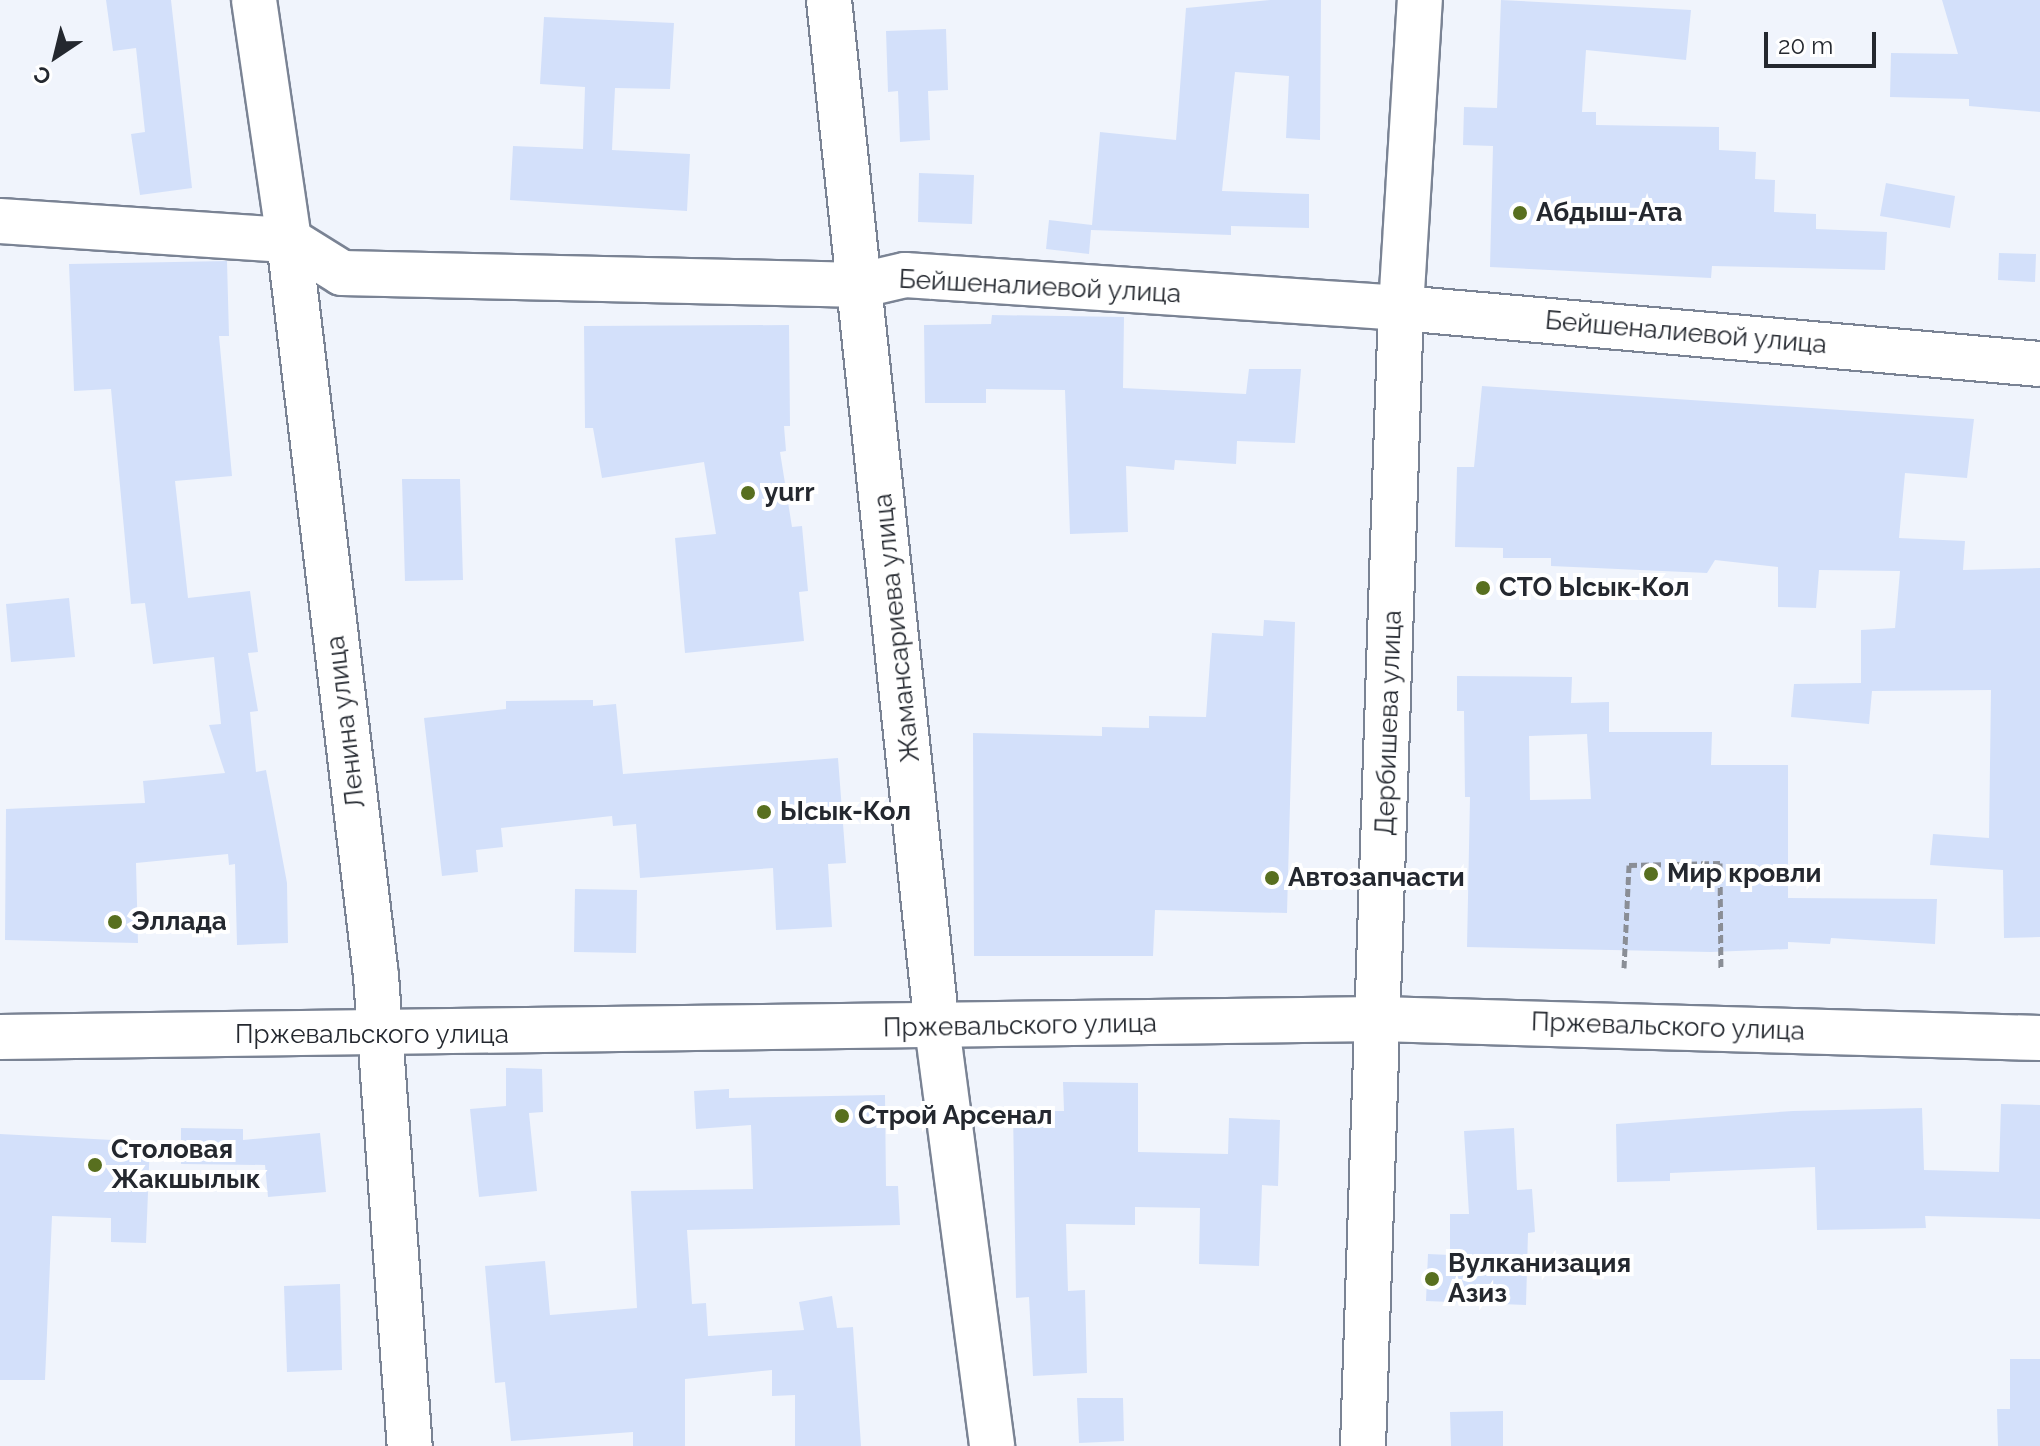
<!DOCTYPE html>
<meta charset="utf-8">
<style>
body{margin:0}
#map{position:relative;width:2040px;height:1446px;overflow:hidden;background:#f0f4fc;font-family:Raleway,sans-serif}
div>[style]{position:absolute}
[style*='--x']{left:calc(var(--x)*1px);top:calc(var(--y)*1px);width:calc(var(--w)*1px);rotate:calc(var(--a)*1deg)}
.building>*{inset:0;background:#d3e0fa}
.path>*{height:5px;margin-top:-2.5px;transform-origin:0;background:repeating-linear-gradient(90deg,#8a8e96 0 8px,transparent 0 12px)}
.roads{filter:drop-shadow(2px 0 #7a8394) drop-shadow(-2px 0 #7a8394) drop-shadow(0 2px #7a8394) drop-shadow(0 -2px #7a8394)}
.street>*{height:44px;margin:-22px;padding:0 22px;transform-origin:22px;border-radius:22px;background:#fff}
.secondary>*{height:44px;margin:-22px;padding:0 22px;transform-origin:22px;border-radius:22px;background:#fff}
.dots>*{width:22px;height:22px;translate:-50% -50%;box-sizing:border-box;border:4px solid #fff;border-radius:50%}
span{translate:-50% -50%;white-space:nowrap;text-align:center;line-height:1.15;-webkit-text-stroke:8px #fff;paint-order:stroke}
.poi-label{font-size:26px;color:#24282f;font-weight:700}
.left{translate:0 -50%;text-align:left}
.street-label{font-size:26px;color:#24282f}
.north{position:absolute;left:16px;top:16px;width:80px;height:80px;-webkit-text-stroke:6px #fff;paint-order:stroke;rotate:215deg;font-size:22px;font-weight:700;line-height:32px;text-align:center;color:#24282f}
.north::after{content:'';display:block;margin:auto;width:28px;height:36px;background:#24282f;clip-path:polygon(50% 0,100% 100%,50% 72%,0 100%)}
.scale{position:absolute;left:1764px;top:32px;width:112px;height:36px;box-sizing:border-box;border:4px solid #24282f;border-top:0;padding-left:10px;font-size:24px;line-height:28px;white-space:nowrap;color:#24282f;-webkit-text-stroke:6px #fff;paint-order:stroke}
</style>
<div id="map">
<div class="building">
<div style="clip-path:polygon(106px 0,171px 0,192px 188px,140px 195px,131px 134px,145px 132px,136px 48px,113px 51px)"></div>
<div style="clip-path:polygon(1270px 0,1321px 0,1320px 140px,1286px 138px,1289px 76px,1235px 72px,1222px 191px,1309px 194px,1309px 228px,1231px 226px,1231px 235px,1091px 230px,1089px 254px,1046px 249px,1049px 220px,1092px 225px,1100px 132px,1176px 140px,1186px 8px)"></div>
<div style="clip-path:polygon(1501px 0,1691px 10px,1686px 60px,1586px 50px,1582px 112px,1596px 112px,1596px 125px,1719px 127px,1719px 150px,1756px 152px,1755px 179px,1775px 180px,1774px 212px,1816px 214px,1816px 229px,1887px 232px,1885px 270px,1712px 266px,1711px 278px,1490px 267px,1493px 146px,1463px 145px,1464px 107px,1497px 108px)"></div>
<div style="clip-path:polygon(1942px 0,2040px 0,2040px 112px,1969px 106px,1969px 99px,1890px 97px,1891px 53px,1958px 54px)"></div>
<div style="clip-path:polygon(544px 17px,674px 23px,670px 89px,615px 88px,612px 150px,690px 154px,687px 211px,510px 200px,513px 146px,583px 149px,585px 87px,540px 84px)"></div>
<div style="clip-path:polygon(946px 29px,948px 90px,928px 91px,930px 140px,900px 142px,898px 91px,888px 92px,886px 31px)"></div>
<div style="clip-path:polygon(919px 173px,974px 175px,972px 224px,918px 222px)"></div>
<div style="clip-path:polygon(1886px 183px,1955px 196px,1950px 228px,1880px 216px)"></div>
<div style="clip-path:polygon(1999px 253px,2036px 254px,2035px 282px,1998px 280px)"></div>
<div style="clip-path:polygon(227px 261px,229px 336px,219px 336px,232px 476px,175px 481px,188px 598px,250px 591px,258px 652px,248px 653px,258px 711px,250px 712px,256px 772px,266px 770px,287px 883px,288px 943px,237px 945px,235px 864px,229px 865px,228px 854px,136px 863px,138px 943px,5px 940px,6px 809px,145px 803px,143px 781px,225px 773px,209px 725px,221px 724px,214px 657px,153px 664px,145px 603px,131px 604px,111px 389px,74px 391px,69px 264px)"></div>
<div style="clip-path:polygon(992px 315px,1124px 317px,1123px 388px,1246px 394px,1249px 369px,1301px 369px,1295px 443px,1237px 441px,1236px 464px,1175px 460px,1174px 470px,1126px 466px,1128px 532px,1070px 534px,1065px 390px,986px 389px,986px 403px,925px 403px,924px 325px,991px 324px)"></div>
<div style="clip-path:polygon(789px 325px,790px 426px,784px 426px,786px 451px,780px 452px,792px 527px,802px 526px,808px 591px,799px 592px,804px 641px,685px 653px,675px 538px,716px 534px,704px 462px,602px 478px,593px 428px,585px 428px,584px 326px)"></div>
<div style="clip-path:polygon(1482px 386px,1974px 419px,1967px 478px,1905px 473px,1899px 538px,1965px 541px,1963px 570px,2040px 568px,2040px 937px,2004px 938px,2003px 870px,1930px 865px,1933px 834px,1989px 838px,1991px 690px,1872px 691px,1869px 724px,1791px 717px,1794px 684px,1861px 683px,1861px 630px,1895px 628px,1900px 571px,1819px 570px,1816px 608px,1778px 607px,1778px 567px,1715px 560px,1707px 573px,1551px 566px,1551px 558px,1503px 558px,1503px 548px,1455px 547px,1457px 467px,1474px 467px)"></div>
<div style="clip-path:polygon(402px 479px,460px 479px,463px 580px,405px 581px)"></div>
<div style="clip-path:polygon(69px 598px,75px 657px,11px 662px,6px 604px)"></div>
<div style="clip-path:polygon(1264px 620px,1295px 622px,1287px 913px,1155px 910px,1153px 956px,974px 956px,973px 733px,1102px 736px,1102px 727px,1149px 728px,1149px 716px,1206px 717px,1212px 633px,1263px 636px)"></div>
<div style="clip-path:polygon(evenodd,1457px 676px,1572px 677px,1571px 703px,1609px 702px,1609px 732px,1712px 732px,1711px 765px,1788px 765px,1788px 898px,1937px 899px,1935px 944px,1831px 938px,1830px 944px,1788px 942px,1788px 949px,1711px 952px,1467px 947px,1470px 797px,1465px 797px,1464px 711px,1457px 711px,1457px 676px,1587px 734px,1591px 799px,1530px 800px,1529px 736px,1587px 734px)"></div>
<div style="clip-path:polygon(593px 700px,593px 706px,616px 704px,623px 774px,838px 758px,846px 863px,828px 864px,832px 927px,776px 930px,773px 868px,640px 878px,636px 824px,613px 826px,612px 816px,501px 828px,503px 847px,476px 850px,478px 872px,442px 876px,424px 718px,506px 709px,506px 701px)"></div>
<div style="clip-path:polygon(575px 889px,637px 890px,636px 953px,574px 952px)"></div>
<div style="clip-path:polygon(506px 1068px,542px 1069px,543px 1112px,529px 1113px,537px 1191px,479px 1197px,470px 1109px,506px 1106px)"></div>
<div style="clip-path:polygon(1063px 1082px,1138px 1083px,1138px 1152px,1228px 1154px,1229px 1118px,1280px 1120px,1278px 1186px,1262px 1185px,1259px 1266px,1199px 1264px,1200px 1208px,1135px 1207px,1135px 1225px,1066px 1224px,1068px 1291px,1085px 1290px,1087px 1373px,1033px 1376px,1029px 1297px,1016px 1298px,1013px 1111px,1064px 1111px)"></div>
<div style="clip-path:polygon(729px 1089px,729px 1098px,885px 1095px,886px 1186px,898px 1186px,900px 1225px,687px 1230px,692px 1304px,706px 1303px,708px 1336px,804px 1330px,799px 1302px,832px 1296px,837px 1328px,853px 1327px,861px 1446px,795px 1446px,795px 1395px,772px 1396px,772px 1370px,685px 1379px,685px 1446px,633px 1446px,633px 1432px,511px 1441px,505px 1382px,495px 1383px,485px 1266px,545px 1261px,550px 1315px,637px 1308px,631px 1191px,753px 1189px,751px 1125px,696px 1129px,694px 1091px)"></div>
<div style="clip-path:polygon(2001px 1104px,2040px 1105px,2040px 1219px,1925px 1216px,1926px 1228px,1817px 1230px,1815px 1167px,1670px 1173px,1670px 1181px,1617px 1182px,1616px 1124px,1793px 1111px,1922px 1108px,1924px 1170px,1999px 1172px)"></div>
<div style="clip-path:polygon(181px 1128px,243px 1129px,243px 1140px,320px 1133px,326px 1192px,268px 1197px,265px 1165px,181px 1164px)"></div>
<div style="clip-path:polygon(1514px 1128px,1517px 1190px,1532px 1189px,1535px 1232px,1528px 1233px,1526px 1305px,1426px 1301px,1428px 1254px,1450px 1255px,1450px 1214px,1469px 1214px,1464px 1131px)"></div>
<div style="clip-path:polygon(0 1134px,150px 1142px,146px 1243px,111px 1242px,111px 1218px,52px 1216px,45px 1380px,0 1380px)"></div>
<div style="clip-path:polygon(340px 1284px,342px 1370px,287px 1372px,284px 1286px)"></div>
<div style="clip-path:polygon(2010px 1359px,2040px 1359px,2040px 1446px,1998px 1446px,1997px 1409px,2010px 1409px)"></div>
<div style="clip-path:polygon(1077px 1398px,1123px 1398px,1124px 1441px,1079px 1443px)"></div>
<div style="clip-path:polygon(1503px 1411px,1503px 1446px,1451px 1446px,1450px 1412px)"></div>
</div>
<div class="path">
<div style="--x:1624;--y:968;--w:103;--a:-87.2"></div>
<div style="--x:1629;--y:865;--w:91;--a:-1.3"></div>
<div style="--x:1720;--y:863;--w:106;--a:89.5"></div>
</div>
<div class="roads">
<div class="street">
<div style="--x:254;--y:0;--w:243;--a:81.7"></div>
<div style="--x:289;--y:240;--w:741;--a:83.26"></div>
<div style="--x:376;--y:976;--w:471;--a:85.9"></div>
<div style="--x:0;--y:221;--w:290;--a:3.8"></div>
<div style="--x:289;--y:240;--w:62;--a:31.9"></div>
<div style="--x:342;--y:273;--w:520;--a:1.32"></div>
<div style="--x:862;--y:285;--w:44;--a:-13.1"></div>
<div style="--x:905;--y:275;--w:497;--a:3.8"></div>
<div style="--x:1401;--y:308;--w:641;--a:5.01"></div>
<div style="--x:937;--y:1027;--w:423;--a:82.5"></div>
<div style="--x:1363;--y:1446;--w:1139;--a:-88.09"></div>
<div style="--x:1401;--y:308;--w:309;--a:-86.5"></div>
</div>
<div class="secondary">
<div style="--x:829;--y:0;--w:1033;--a:84"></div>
<div style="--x:0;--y:1037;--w:1379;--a:-0.75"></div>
<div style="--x:1379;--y:1019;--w:661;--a:1.65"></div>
</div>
</div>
<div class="dots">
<div style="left:1520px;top:213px;background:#586f1f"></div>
<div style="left:748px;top:493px;background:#586f1f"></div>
<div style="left:1483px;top:588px;background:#586f1f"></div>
<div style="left:764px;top:812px;background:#586f1f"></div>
<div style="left:1651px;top:874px;background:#586f1f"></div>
<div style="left:1272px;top:878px;background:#586f1f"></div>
<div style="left:115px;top:922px;background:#586f1f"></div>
<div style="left:842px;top:1116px;background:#586f1f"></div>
<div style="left:95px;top:1165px;background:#586f1f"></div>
<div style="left:1432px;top:1279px;background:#586f1f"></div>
</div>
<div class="poi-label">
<span class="left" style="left:1536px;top:213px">Абдыш-Ата</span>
<span class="left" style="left:764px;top:493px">yurr</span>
<span class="left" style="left:1499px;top:588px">СТО Ысык-Кол</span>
<span class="left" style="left:780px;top:812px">Ысык-Кол</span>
<span class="left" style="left:1667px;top:874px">Мир кровли</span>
<span class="left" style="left:1288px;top:878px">Автозапчасти</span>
<span class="left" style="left:131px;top:922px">Эллада</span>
<span class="left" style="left:858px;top:1116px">Строй Арсенал</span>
<span class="left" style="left:111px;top:1165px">Столовая<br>Жакшылык</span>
<span class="left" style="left:1448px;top:1279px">Вулканизация<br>Азиз</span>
</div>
<div class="street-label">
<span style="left:1040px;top:287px;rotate:3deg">Бейшеналиевой улица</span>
<span style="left:1686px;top:333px;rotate:5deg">Бейшеналиевой улица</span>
<span style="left:897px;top:628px;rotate:-96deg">Жамансариева улица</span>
<span style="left:346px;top:722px;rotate:-97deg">Ленина улица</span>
<span style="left:1389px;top:723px;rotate:-88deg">Дербишева улица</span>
<span style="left:1020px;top:1026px;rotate:-1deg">Пржевальского улица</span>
<span style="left:1668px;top:1027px;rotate:2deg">Пржевальского улица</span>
<span style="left:372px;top:1035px">Пржевальского улица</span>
</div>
<div class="north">С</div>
<div class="scale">20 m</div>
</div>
